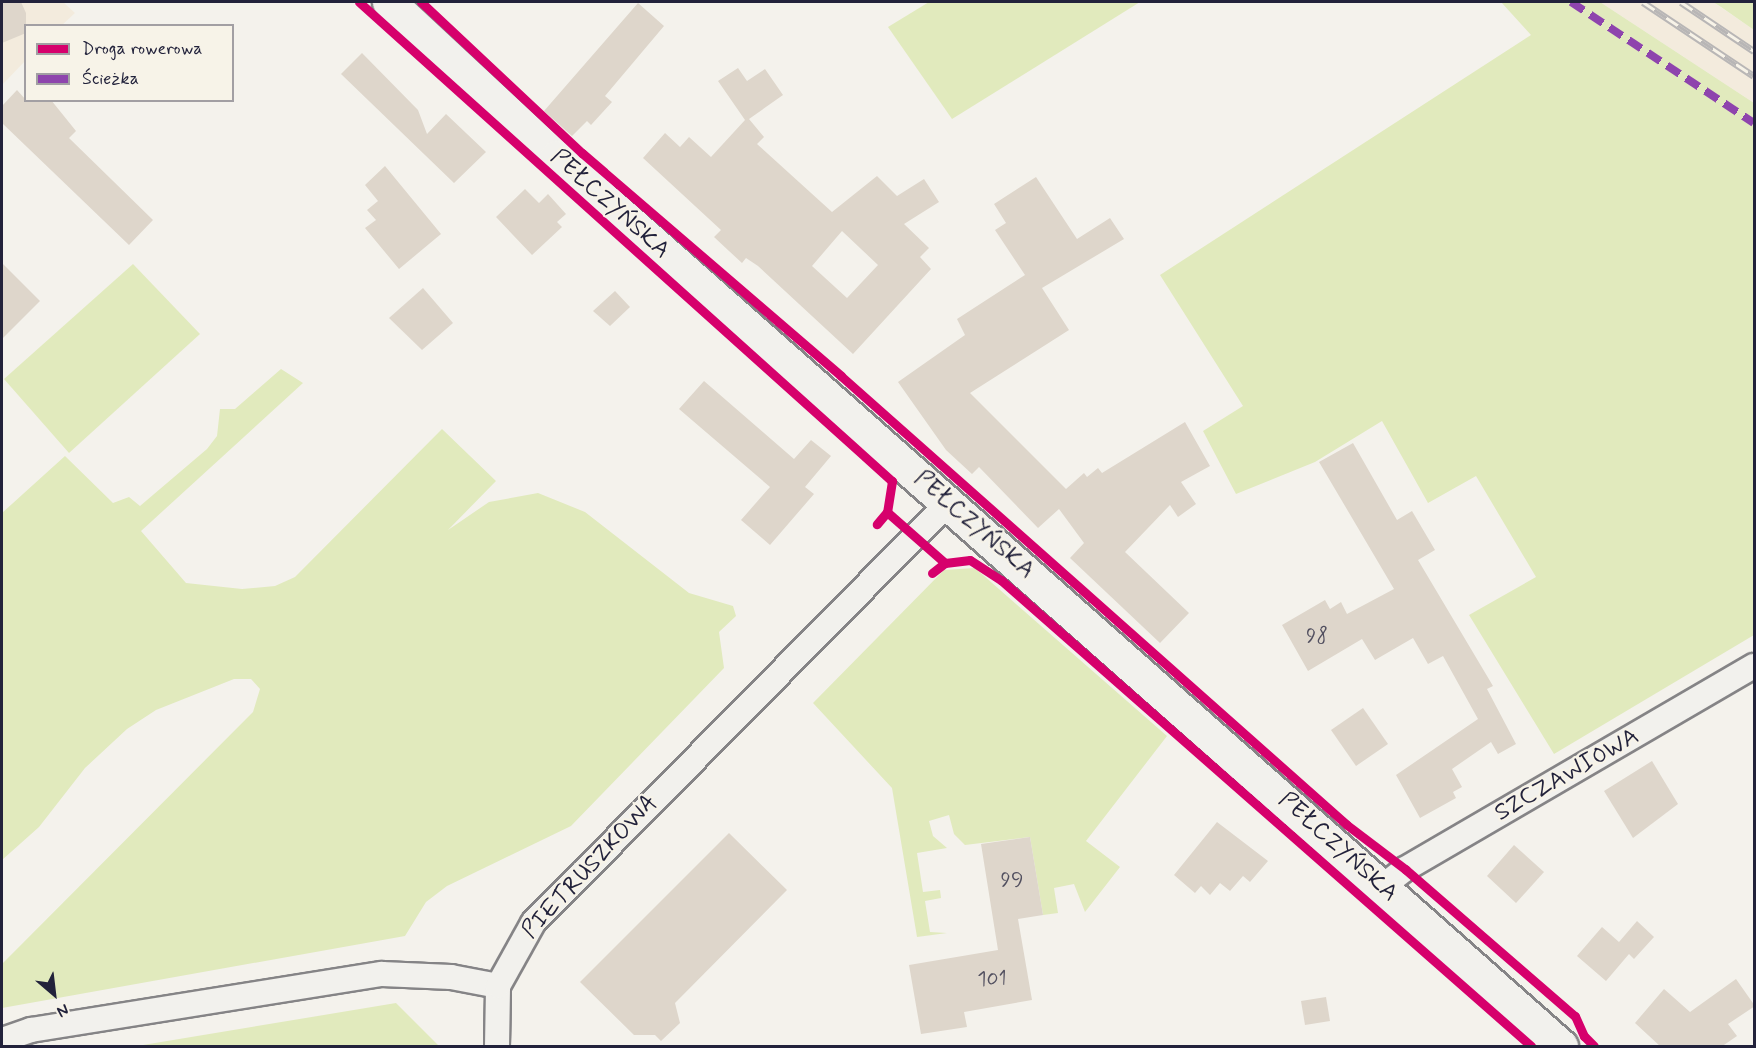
<!DOCTYPE html>
<meta charset="utf-8">
<style>
body{margin:0}
#map{position:relative;width:1756px;height:1048px;overflow:hidden;background:#f4f2ec;font-family:Mynerve,sans-serif}
div>[style]{position:absolute}
[style*='--x']{left:calc(var(--x)*1px);top:calc(var(--y)*1px);width:calc(var(--w)*1px);rotate:calc(var(--a)*1deg)}
.built>*{inset:0;background:#f3ebdd}
.green>*{inset:0;background:#e1eabd}
.building>*{inset:0;background:#ded6cb}
.roads{filter:drop-shadow(2px 0 #858486) drop-shadow(-2px 0 #858486) drop-shadow(0 2px #858486) drop-shadow(0 -2px #858486)}
.minor>*{height:24px;margin:-12px;padding:0 12px;transform-origin:12px;border-radius:12px;background:#f2f1ed}
.secondary>*{height:33px;margin:-16.5px;padding:0 16.5px;transform-origin:16.5px;border-radius:16.5px;background:#f2f1ed}
.rail>*{height:7px;margin-top:-3.5px;transform-origin:0;background:repeating-linear-gradient(90deg,#f7f3e8 0 14px,#b8b6b6 0 28px);box-sizing:border-box;border-block:2px solid #b8b6b6}
.quiet>*{height:8px;margin-top:-4px;transform-origin:0;background:repeating-linear-gradient(90deg,#8e44ad 0 15px,transparent 0 23px)}
.cycleway>*{height:9px;margin:-4.5px;padding:0 4.5px;transform-origin:4.5px;border-radius:4.5px;background:#d6006c}
span{translate:-50% -50%;white-space:nowrap;text-align:center;line-height:1.15;-webkit-text-stroke:4.5px #f7f3e8;paint-order:stroke}
.number-label{font-size:21px;color:#514f5f}
.number-label span{-webkit-text-stroke-width:0}
.street-label{font-size:24px;color:#22223b}
.frame{position:absolute;inset:0;border:3px solid #22223b;pointer-events:none}
.legend{position:absolute;left:24px;top:24px;width:210px;height:78px;box-sizing:border-box;background:#f7f3e8;border:2px solid #a29fa3;margin:0;padding:8px 10px;list-style:none;font-size:18px;color:#22223b}
.legend li{display:flex;align-items:center;gap:12px;height:30px}
.legend b{width:30px;border:2px solid #a29fa3}
.north{position:absolute;left:24px;top:964px;width:60px;height:60px;-webkit-text-stroke:4px #f7f3e8;paint-order:stroke;rotate:152deg;font-size:16px;font-weight:700;line-height:24px;text-align:center;color:#22223b}
.north::after{content:'';display:block;margin:auto;width:21px;height:27px;background:#22223b;clip-path:polygon(50% 0,100% 100%,50% 72%,0 100%)}
</style>
<div id="map">
<div class="built">
<div style="clip-path:polygon(2px 2px,63px 2px,75px 13px,62px 25px,26px 26px,25px 61px,2px 85px)"></div>
<div style="clip-path:polygon(1600px 2px,1713px 2px,1754px 30px,1754px 103px)"></div>
</div>
<div class="green">
<div style="clip-path:polygon(929px 2px,1140px 2px,952px 119px,888px 27px)"></div>
<div style="clip-path:polygon(1501px 2px,1600px 2px,1754px 103px,1754px 635px,1554px 754px,1469px 615px,1536px 577px,1476px 476px,1428px 503px,1382px 421px,1315px 462px,1236px 494px,1203px 431px,1243px 406px,1160px 275px,1531px 35px)"></div>
<div style="clip-path:polygon(1713px 2px,1754px 2px,1754px 30px,1721px 7px)"></div>
<div style="clip-path:polygon(133px 264px,200px 334px,69px 453px,4px 379px)"></div>
<div style="clip-path:polygon(281px 369px,303px 383px,141px 531px,186px 583px,242px 589px,275px 586px,295px 577px,442px 429px,496px 481px,448px 530px,489px 502px,538px 493px,585px 512px,689px 593px,733px 606px,736px 616px,719px 632px,724px 668px,571px 826px,447px 886px,426px 902px,405px 936px,2px 1008px,2px 964px,253px 712px,260px 689px,251px 679px,234px 679px,156px 710px,127px 729px,85px 768px,39px 827px,2px 860px,2px 513px,65px 456px,113px 503px,129px 497px,140px 506px,207px 449px,217px 436px,220px 409px,235px 409px)"></div>
<div style="clip-path:polygon(975px 568px,1167px 736px,1086px 841px,1120px 867px,1085px 912px,1074px 884px,1054px 888px,1058px 913px,1043px 915px,1030px 837px,965px 845px,954px 834px,949px 815px,929px 821px,933px 836px,947px 848px,917px 853px,923px 892px,940px 890px,941px 898px,925px 901px,930px 932px,947px 933px,917px 937px,892px 788px,813px 703px,944px 570px)"></div>
<div style="clip-path:polygon(396px 1003px,439px 1046px,137px 1046px)"></div>
</div>
<div class="building">
<div style="clip-path:polygon(2px 2px,21px 2px,26px 13px,26px 33px,2px 43px)"></div>
<div style="clip-path:polygon(638px 3px,664px 26px,605px 96px,612px 102px,591px 125px,587px 121px,572px 136px,544px 111px)"></div>
<div style="clip-path:polygon(362px 53px,418px 110px,427px 134px,446px 114px,486px 152px,454px 183px,341px 74px)"></div>
<div style="clip-path:polygon(evenodd,738px 68px,747px 81px,765px 69px,783px 95px,749px 119px,764px 137px,757px 144px,832px 212px,877px 176px,897px 196px,924px 179px,939px 202px,904px 224px,929px 248px,920px 257px,931px 269px,853px 354px,758px 266px,746px 258px,742px 263px,729px 251px,714px 237px,721px 230px,643px 158px,665px 133px,680px 147px,689px 137px,711px 157px,745px 120px,718px 81px,738px 68px,842px 231px,878px 265px,847px 298px,812px 266px,842px 231px)"></div>
<div style="clip-path:polygon(17px 90px,26px 100px,51px 100px,76px 131px,69px 138px,153px 220px,129px 245px,2px 123px,2px 106px)"></div>
<div style="clip-path:polygon(385px 166px,441px 234px,399px 269px,365px 228px,376px 220px,367px 210px,378px 201px,365px 185px)"></div>
<div style="clip-path:polygon(1036px 177px,1077px 239px,1110px 218px,1124px 239px,1042px 288px,1069px 330px,970px 393px,1066px 489px,1084px 473px,1087px 477px,1098px 468px,1102px 473px,1185px 422px,1210px 466px,1181px 482px,1196px 504px,1178px 517px,1170px 505px,1125px 552px,1189px 613px,1160px 643px,1070px 558px,1084px 543px,1059px 509px,1038px 528px,979px 467px,972px 474px,946px 450px,898px 382px,965px 335px,957px 319px,1025px 275px,995px 230px,1006px 223px,994px 204px)"></div>
<div style="clip-path:polygon(525px 189px,539px 203px,548px 194px,566px 214px,557px 222px,562px 227px,532px 255px,496px 217px)"></div>
<div style="clip-path:polygon(2px 263px,40px 301px,2px 339px)"></div>
<div style="clip-path:polygon(423px 288px,453px 323px,422px 350px,389px 318px)"></div>
<div style="clip-path:polygon(615px 291px,630px 307px,610px 326px,593px 311px)"></div>
<div style="clip-path:polygon(704px 381px,794px 459px,811px 440px,831px 456px,805px 487px,814px 494px,770px 545px,741px 520px,770px 487px,679px 409px)"></div>
<div style="clip-path:polygon(1353px 443px,1397px 520px,1412px 511px,1435px 550px,1418px 560px,1493px 686px,1487px 689px,1516px 744px,1498px 754px,1491px 742px,1452px 769px,1462px 787px,1453px 792px,1456px 798px,1420px 818px,1396px 775px,1478px 719px,1443px 656px,1428px 664px,1413px 638px,1375px 660px,1362px 639px,1308px 671px,1282px 625px,1325px 600px,1330px 609px,1341px 602px,1347px 614px,1394px 589px,1319px 462px)"></div>
<div style="clip-path:polygon(1363px 708px,1388px 744px,1356px 766px,1331px 730px)"></div>
<div style="clip-path:polygon(1652px 761px,1678px 804px,1633px 838px,1604px 791px)"></div>
<div style="clip-path:polygon(1217px 822px,1268px 861px,1250px 882px,1243px 876px,1230px 891px,1220px 883px,1210px 895px,1201px 886px,1195px 893px,1174px 875px)"></div>
<div style="clip-path:polygon(729px 833px,787px 890px,675px 1003px,680px 1023px,661px 1041px,655px 1035px,634px 1035px,580px 982px)"></div>
<div style="clip-path:polygon(1030px 837px,1043px 915px,1018px 919px,1032px 1000px,964px 1012px,967px 1027px,921px 1034px,909px 965px,998px 950px,981px 844px)"></div>
<div style="clip-path:polygon(1514px 845px,1544px 872px,1516px 903px,1487px 876px)"></div>
<div style="clip-path:polygon(1637px 921px,1654px 937px,1634px 959px,1629px 954px,1606px 981px,1577px 956px,1602px 927px,1619px 942px)"></div>
<div style="clip-path:polygon(1736px 979px,1755px 1006px,1728px 1024px,1737px 1036px,1721px 1047px,1661px 1047px,1635px 1023px,1664px 989px,1690px 1012px)"></div>
<div style="clip-path:polygon(1326px 997px,1330px 1021px,1305px 1025px,1301px 1001px)"></div>
</div>
<div class="roads">
<div class="minor">
<div style="--x:1382;--y:887;--w:29;--a:-38"></div>
<div style="--x:1405;--y:869;--w:404;--a:-30.2"></div>
<div style="--x:2;--y:1040;--w:31;--a:-19"></div>
<div style="--x:31;--y:1030;--w:355;--a:-9.1"></div>
<div style="--x:382;--y:974;--w:69;--a:2.5"></div>
<div style="--x:451;--y:977;--w:48;--a:10.8"></div>
<div style="--x:497;--y:1046;--w:60;--a:-89"></div>
<div style="--x:498;--y:986;--w:72;--a:-60.9"></div>
<div style="--x:533;--y:923;--w:592;--a:-45.34"></div>
</div>
<div class="secondary">
<div style="--x:389;--y:2;--w:228;--a:42.9"></div>
<div style="--x:556;--y:157;--w:1342;--a:41.5"></div>
</div>
</div>
<div class="rail">
<div style="--x:1643;--y:2;--w:133;--a:33.7"></div>
<div style="--x:1681;--y:2;--w:88;--a:33.9"></div>
</div>
<div class="quiet">
<div style="--x:1571;--y:2;--w:219;--a:33.5"></div>
</div>
<div class="cycleway">
<div style="--x:359;--y:2;--w:717;--a:41.95"></div>
<div style="--x:892;--y:481;--w:31;--a:99"></div>
<div style="--x:887;--y:512;--w:16;--a:130"></div>
<div style="--x:421;--y:2;--w:221;--a:43.2"></div>
<div style="--x:582;--y:153;--w:342;--a:40.7"></div>
<div style="--x:841;--y:376;--w:676;--a:41.58"></div>
<div style="--x:1347;--y:825;--w:73;--a:37.2"></div>
<div style="--x:1405;--y:869;--w:225;--a:40.9"></div>
<div style="--x:1575;--y:1016;--w:22;--a:66"></div>
<div style="--x:1584;--y:1036;--w:14;--a:45"></div>
<div style="--x:887;--y:512;--w:77;--a:41.3"></div>
<div style="--x:932;--y:573;--w:16;--a:-38"></div>
<div style="--x:945;--y:563;--w:25;--a:-7"></div>
<div style="--x:970;--y:560;--w:37;--a:33"></div>
<div style="--x:1001;--y:580;--w:706;--a:41.32"></div>
</div>
<div class="number-label">
<span style="left:1317px;top:636px">98</span>
<span style="left:1012px;top:880px">99</span>
<span style="left:992px;top:979px">101</span>
</div>
<div class="street-label">
<span style="left:610px;top:204px;rotate:42deg">PEŁCZYŃSKA</span>
<span style="left:974px;top:525px;rotate:41deg">PEŁCZYŃSKA</span>
<span style="left:1567px;top:775px;rotate:-30deg">SZCZAWIOWA</span>
<span style="left:1338px;top:847px;rotate:42deg">PEŁCZYŃSKA</span>
<span style="left:590px;top:867px;rotate:-47deg">PIETRUSZKOWA</span>
</div>
<div class="frame"></div>
<ul class="legend">
<li><b style="height:8px;background:#d6006c"></b>Droga rowerowa</li>
<li><b style="height:8px;background:#8e44ad"></b>Ścieżka</li>
</ul>
<div class="north">N</div>
</div>
